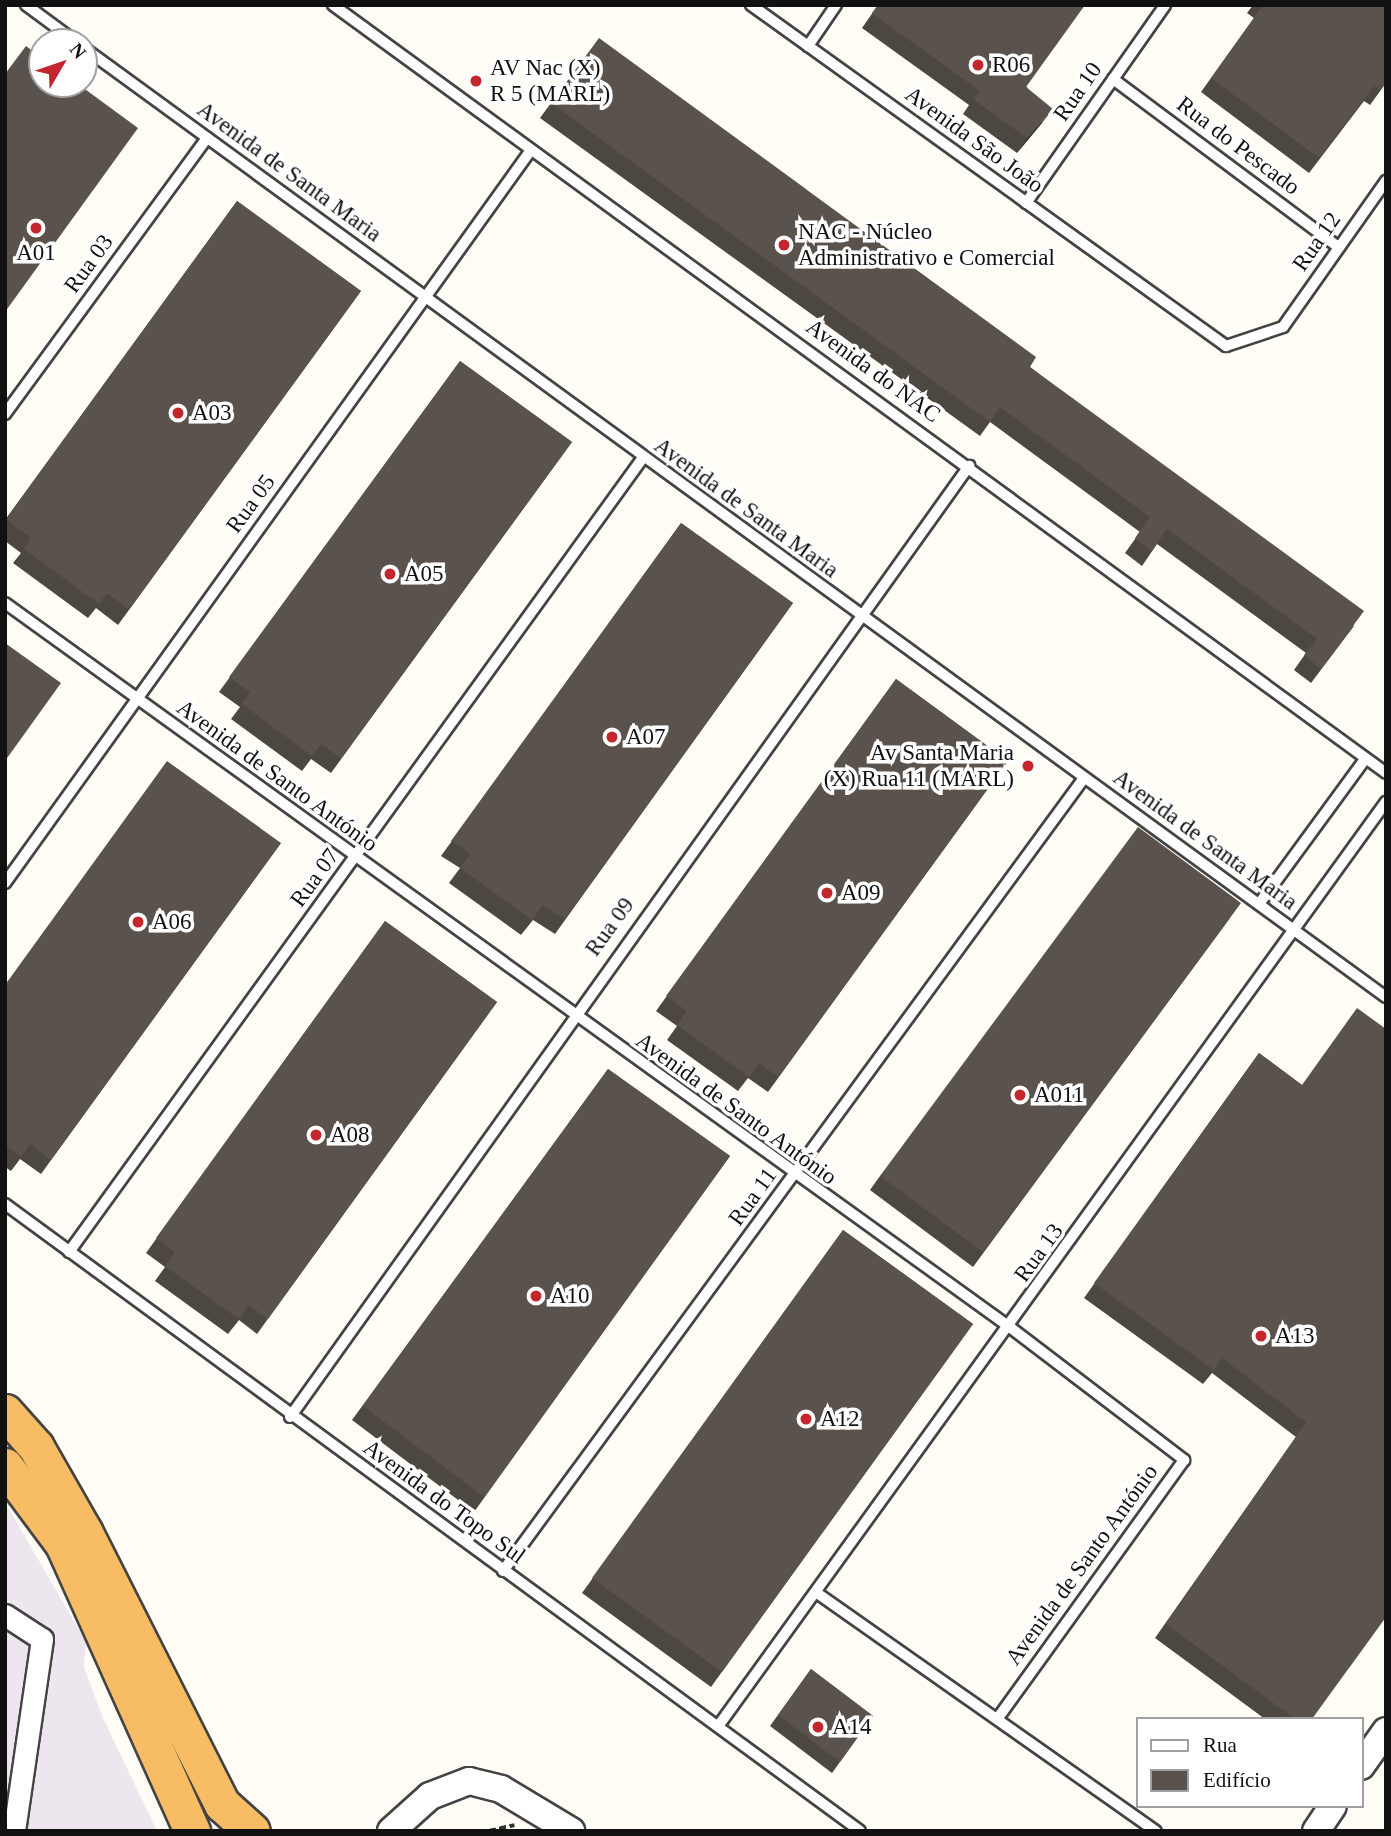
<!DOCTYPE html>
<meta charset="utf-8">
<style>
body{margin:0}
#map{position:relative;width:1391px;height:1836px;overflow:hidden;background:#fffdf5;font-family:Georgia,serif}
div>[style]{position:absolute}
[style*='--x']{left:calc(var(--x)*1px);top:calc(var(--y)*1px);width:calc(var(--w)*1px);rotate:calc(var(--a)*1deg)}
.industrial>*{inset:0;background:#eee6ef}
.path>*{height:3.5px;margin-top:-1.75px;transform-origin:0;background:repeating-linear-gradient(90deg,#333 0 7px,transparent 0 10.5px)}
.roads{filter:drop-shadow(2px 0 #444) drop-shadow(-2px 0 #444) drop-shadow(0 2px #444) drop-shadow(0 -2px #444)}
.service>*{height:10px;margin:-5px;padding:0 5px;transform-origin:5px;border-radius:5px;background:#fff}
.minor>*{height:21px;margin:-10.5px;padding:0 10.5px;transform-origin:10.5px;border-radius:10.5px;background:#fff}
.tertiary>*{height:26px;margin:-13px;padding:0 13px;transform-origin:13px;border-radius:13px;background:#fff}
.trunk>*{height:35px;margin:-17.5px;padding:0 17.5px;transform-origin:17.5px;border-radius:17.5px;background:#f7bc64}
.wall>*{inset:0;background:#4d4742}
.shaded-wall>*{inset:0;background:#3f3936}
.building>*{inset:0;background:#5a524d}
.dots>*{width:19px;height:19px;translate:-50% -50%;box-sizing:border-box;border:4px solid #fff;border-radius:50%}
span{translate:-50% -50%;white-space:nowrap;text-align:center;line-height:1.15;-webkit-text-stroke:7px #fff;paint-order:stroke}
.poi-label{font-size:23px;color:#111}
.left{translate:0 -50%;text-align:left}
.right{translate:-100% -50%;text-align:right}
.street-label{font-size:23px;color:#111}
.frame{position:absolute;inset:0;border:7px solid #111;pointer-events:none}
.legend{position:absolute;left:1136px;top:1717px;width:228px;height:91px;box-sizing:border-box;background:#fff;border:2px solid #a0a0a0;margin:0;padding:9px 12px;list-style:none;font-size:21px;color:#111}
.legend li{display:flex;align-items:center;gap:14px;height:35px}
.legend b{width:35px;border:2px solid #a0a0a0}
.north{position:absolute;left:28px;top:28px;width:70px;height:70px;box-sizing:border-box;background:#fff;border:2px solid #a0a0a0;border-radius:50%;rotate:51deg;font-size:19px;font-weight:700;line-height:28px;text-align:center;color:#111}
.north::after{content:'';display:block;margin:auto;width:24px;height:32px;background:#c4262e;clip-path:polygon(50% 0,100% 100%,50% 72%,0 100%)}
</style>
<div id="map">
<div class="industrial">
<div style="clip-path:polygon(5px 1502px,86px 1642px,84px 1667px,103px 1718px,157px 1831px,5px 1831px)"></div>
</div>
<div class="path">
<div style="--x:489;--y:1831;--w:26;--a:-13"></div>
</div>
<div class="roads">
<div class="service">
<div style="--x:26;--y:5;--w:62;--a:36.5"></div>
<div style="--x:333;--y:5;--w:1303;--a:36.1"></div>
<div style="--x:751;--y:5;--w:585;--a:35.67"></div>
<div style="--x:1226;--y:346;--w:60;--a:-18.4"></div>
<div style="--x:1283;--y:327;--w:179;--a:-54.8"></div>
<div style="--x:808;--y:46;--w:50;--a:-55.7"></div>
<div style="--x:84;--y:48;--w:1611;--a:36.09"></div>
<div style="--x:1113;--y:79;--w:281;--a:36.7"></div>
<div style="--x:1026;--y:203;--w:242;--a:-54.9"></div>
<div style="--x:5;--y:414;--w:342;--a:-53.8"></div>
<div style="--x:5;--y:603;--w:1240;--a:35.78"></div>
<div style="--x:1011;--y:1328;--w:218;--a:37.3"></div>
<div style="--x:1184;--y:1460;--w:319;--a:125.8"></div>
<div style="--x:5;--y:883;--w:902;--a:-54.34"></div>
<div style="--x:1259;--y:904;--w:180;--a:-53.8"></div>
<div style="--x:5;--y:1204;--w:1060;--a:36.25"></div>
<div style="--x:69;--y:1252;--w:978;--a:-54.15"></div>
<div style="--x:290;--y:1417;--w:1169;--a:-54.47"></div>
<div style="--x:503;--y:1571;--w:983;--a:-53.77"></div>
<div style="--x:817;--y:1593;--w:414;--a:35.1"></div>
<div style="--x:719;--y:1725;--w:1139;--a:-54.15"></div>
</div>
<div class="minor">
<div style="--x:5;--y:1615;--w:44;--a:33"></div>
<div style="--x:42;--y:1639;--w:194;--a:98.3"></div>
</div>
<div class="tertiary">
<div style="--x:1361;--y:1766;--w:43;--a:-54.5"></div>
<div style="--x:391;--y:1831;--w:52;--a:-41.9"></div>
<div style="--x:430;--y:1796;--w:42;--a:-21"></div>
<div style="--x:469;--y:1781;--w:33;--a:14"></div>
<div style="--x:501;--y:1789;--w:82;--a:31"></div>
<div style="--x:1316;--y:1831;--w:30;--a:-56"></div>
</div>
<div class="trunk">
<div style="--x:5;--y:1412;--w:47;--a:48.5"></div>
<div style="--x:36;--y:1447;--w:97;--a:60.3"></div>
<div style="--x:84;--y:1531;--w:306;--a:63.2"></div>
<div style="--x:222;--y:1804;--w:40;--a:42"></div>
<div style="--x:5;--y:1466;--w:97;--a:53.4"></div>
<div style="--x:63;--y:1544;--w:315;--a:65.8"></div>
</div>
</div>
<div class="wall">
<div style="clip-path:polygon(878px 5px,1027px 87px,1042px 123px,1017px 153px,963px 114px,969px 105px,862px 28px)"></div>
<div style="clip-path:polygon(1253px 5px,1386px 5px,1386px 83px,1370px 105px,1364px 101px,1309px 173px,1201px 92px,1254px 18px,1247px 13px)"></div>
<div style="clip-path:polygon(551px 103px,1030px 367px,1354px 626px,1311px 683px,1294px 670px,1306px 653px,1157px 544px,1142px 566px,1125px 553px,1140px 532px,990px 422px,980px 436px,540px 118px)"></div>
<div style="clip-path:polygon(237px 201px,361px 291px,118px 625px,96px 608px,88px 618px,13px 563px,21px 553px,5px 541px,5px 520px)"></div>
<div style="clip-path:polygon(460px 361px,572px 442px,331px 773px,311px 759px,302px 771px,231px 719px,240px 707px,219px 692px)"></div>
<div style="clip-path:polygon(681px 523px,793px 603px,555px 934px,533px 920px,521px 935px,449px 883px,460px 868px,441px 856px)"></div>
<div style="clip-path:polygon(896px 679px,1008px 761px,768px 1092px,748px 1078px,738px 1091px,667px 1040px,677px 1026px,656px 1011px)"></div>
<div style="clip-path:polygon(281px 843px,41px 1174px,20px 1159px,11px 1171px,5px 1167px,5px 985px)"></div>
<div style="clip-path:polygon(1230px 918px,973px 1267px,870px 1190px,880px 1176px)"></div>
<div style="clip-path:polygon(385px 921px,497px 1002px,257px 1334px,239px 1320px,228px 1334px,155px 1281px,165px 1267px,146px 1253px)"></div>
<div style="clip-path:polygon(1259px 1053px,1302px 1085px,1312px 1719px,1265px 1719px,1155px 1638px,1296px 1437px,1212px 1373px,1203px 1384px,1084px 1298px)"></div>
<div style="clip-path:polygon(608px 1069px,730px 1156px,474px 1512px,352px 1420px)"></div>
<div style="clip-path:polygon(843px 1230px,973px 1324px,711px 1687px,582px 1593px)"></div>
<div style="clip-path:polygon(811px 1669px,873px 1716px,832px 1773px,770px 1726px)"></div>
</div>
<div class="shaded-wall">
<div style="clip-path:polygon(1053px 109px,1042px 123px,1017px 153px,1027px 138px)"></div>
</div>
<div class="building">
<div style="clip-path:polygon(878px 5px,1085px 5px,1026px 87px,1053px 109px,1027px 138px,973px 99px,980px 91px,872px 13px)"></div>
<div style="clip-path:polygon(1263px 5px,1386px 5px,1386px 83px,1380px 90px,1374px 86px,1319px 158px,1211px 78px)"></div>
<div style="clip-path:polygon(599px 38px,1036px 357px,1030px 367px,1364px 611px,1321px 669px,1304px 655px,1317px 639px,1167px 529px,1152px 551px,1135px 538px,1150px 517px,1000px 407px,990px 422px,551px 103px)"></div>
<div style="clip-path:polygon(26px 46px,42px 58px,42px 84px,78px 84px,138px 128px,5px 312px,5px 74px)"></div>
<div style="clip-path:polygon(237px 201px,361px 291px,129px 610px,107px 593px,99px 604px,24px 549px,31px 538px,6px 519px)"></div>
<div style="clip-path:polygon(460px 361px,572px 442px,341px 758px,321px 744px,312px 756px,242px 704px,250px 692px,229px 677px)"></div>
<div style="clip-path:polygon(681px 523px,793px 603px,565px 919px,543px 905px,532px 920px,460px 868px,471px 854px,451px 841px)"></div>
<div style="clip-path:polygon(5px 643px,61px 683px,5px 761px)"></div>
<div style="clip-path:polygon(896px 679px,1008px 761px,778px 1077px,759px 1063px,749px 1077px,677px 1025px,687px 1011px,666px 996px)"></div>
<div style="clip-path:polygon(167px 761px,281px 843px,51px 1160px,30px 1144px,21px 1157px,5px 1145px,5px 985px)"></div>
<div style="clip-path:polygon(1138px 827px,1241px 903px,983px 1252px,880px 1176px)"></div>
<div style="clip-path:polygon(385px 921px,497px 1002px,268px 1319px,249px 1305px,239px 1319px,165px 1266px,175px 1252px,156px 1238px)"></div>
<div style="clip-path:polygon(1357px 1008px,1386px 1029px,1386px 1617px,1312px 1719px,1295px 1719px,1166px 1624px,1306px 1422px,1222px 1358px,1214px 1370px,1094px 1283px,1259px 1053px,1302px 1085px)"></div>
<div style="clip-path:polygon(608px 1069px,730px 1156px,484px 1497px,363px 1406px)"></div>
<div style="clip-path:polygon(843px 1230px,973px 1324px,722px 1672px,592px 1578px)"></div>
<div style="clip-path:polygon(811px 1669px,873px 1716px,840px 1762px,778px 1715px)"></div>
</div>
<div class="dots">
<div style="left:978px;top:65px;background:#c4262e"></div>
<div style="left:476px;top:81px;background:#c4262e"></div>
<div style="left:36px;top:228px;background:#c4262e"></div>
<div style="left:784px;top:245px;background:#c4262e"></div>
<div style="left:178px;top:413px;background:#c4262e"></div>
<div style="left:390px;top:574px;background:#c4262e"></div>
<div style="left:612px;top:737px;background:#c4262e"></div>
<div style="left:1028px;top:766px;background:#c4262e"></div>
<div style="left:827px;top:893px;background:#c4262e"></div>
<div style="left:138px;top:922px;background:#c4262e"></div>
<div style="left:1020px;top:1095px;background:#c4262e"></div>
<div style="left:316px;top:1135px;background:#c4262e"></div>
<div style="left:536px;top:1296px;background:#c4262e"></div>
<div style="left:1261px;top:1336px;background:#c4262e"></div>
<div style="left:806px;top:1419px;background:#c4262e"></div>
<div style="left:818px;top:1727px;background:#c4262e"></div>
</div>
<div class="poi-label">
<span class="left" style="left:992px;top:65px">R06</span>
<span class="left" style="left:490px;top:81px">AV Nac (X)<br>R 5 (MARL)</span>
<span class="left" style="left:798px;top:245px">NAC - Núcleo<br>Administrativo e Comercial</span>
<span style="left:36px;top:253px">A01</span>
<span class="left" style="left:192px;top:413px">A03</span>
<span class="left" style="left:404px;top:574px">A05</span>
<span class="left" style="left:626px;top:737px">A07</span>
<span class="right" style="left:1014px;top:766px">Av Santa Maria<br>(X) Rua 11 (MARL)</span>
<span class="left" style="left:841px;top:893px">A09</span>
<span class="left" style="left:152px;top:922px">A06</span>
<span class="left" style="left:1034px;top:1095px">A011</span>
<span class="left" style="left:330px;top:1135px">A08</span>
<span class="left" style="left:550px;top:1296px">A10</span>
<span class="left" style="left:1275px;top:1336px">A13</span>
<span class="left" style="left:820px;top:1419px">A12</span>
<span class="left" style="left:832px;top:1727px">A14</span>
</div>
<div class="street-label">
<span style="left:1078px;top:92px;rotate:-55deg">Rua 10</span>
<span style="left:974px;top:140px;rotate:36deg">Avenida São João</span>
<span style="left:1238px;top:146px;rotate:37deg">Rua do Pescado</span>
<span style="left:289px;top:172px;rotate:36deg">Avenida de Santa Maria</span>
<span style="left:1317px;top:242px;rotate:-55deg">Rua 12</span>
<span style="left:89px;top:264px;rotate:-54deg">Rua 03</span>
<span style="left:873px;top:371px;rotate:36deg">Avenida do NAC</span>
<span style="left:251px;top:504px;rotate:-54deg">Rua 05</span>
<span style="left:746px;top:508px;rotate:36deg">Avenida de Santa Maria</span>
<span style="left:277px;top:776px;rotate:36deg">Avenida de Santo António</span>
<span style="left:1205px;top:840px;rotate:36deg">Avenida de Santa Maria</span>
<span style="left:315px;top:878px;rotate:-54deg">Rua 07</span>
<span style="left:610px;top:927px;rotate:-54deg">Rua 09</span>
<span style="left:736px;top:1109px;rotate:36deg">Avenida de Santo António</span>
<span style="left:753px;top:1197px;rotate:-54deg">Rua 11</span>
<span style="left:1039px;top:1253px;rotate:-54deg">Rua 13</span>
<span style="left:444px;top:1502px;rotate:36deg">Avenida do Topo Sul</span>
<span style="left:1082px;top:1565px;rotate:-54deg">Avenida de Santo António</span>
</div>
<div class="frame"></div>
<ul class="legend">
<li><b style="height:9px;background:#fff"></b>Rua</li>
<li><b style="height:19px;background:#5a524d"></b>Edifício</li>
</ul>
<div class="north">N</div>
</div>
